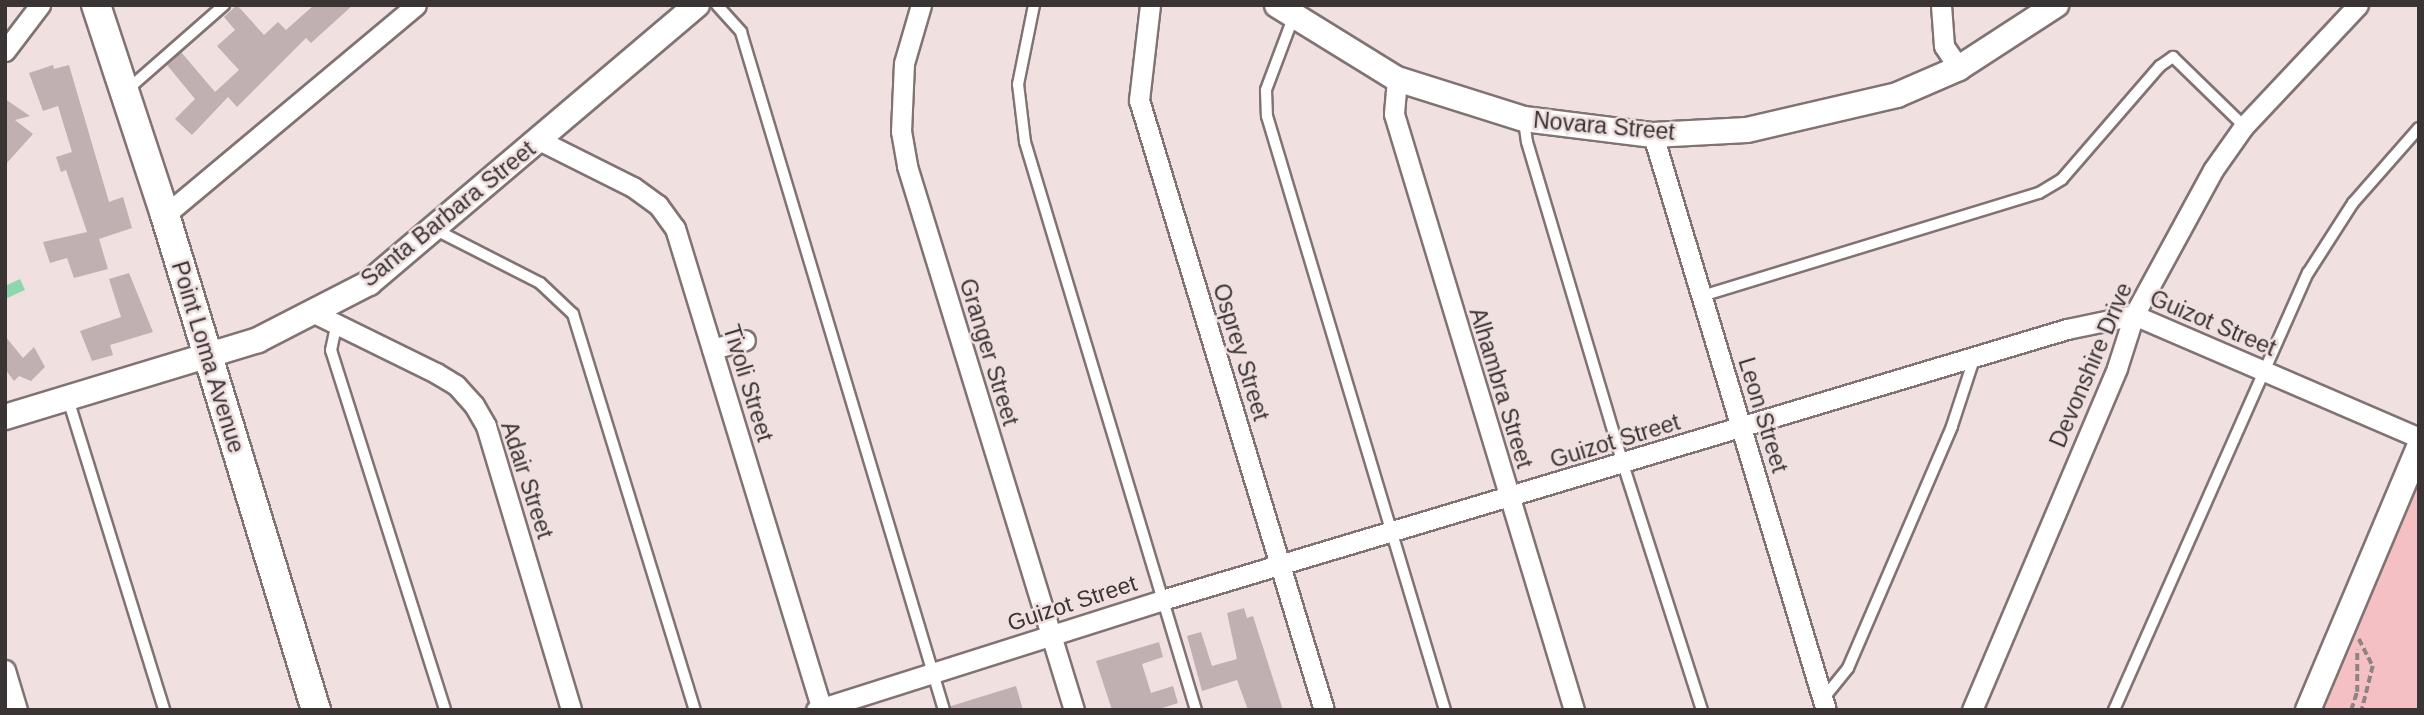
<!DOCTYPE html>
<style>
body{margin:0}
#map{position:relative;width:2424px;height:715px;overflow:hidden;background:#f0e0e0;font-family:Arial,sans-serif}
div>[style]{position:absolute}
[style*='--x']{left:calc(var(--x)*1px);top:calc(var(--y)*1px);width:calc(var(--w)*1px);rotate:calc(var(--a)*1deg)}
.green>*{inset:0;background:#f5c0c3}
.water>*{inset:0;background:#8ed6ae}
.building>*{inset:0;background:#c0b0b1}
.path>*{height:3.5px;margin-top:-1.75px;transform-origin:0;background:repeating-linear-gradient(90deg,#8e8484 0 7px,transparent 0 10.5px)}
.roads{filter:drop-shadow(2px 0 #817373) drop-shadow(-2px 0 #817373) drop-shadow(0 2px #817373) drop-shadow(0 -2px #817373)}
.service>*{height:10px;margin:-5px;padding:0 5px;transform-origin:5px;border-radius:5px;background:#fff}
.minor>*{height:19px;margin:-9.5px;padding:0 9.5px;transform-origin:9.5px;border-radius:9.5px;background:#fff}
.tertiary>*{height:24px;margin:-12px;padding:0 12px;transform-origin:12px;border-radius:12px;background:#fff}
.secondary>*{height:28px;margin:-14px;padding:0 14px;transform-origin:14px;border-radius:14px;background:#fff}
span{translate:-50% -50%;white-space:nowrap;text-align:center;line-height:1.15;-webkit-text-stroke:5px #f0e0e0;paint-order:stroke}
.street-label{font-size:23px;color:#3a3434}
.frame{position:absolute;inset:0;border:7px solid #3a3434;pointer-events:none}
</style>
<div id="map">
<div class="green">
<div style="clip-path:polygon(2419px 451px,2419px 710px,2306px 710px)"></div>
</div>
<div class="water">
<div style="clip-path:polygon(20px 279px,25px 290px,5px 299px,5px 286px)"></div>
</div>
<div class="building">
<div style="clip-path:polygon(237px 5px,264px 35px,278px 22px,286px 30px,314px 5px,353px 5px,311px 43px,306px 38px,237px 107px,228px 97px,192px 135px,175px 119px,195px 99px,167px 65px,181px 52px,215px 92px,239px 70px,217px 46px,235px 30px,224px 17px)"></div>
<div style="clip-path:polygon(53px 65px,54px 69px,69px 65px,109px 202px,123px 197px,132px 228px,99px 239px,108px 269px,74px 278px,67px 258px,50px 263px,43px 242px,87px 232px,66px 170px,61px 172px,56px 157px,72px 152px,58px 106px,43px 111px,29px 73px)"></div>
<div style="clip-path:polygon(5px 99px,30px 116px,15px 120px,33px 134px,5px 165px)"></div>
<div style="clip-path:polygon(129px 273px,153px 332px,110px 345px,113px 355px,92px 361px,80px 331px,121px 317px,109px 279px)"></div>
<div style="clip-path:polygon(5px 336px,23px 358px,34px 347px,45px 367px,31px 381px,19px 376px,14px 381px,5px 369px)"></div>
<div style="clip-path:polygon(1244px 608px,1247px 618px,1253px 616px,1283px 710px,1248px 710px,1237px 680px,1202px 691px,1187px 636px,1201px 632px,1212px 666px,1237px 659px,1227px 613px)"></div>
<div style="clip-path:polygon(1159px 642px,1163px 657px,1142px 664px,1151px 693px,1173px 686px,1178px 703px,1156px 710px,1112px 710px,1096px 661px)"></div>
<div style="clip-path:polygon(1016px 686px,1023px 710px,951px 710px,951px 706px)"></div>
</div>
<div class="path">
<div style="--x:2359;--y:639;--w:30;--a:63"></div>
<div style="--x:2373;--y:666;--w:45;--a:104"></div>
<div style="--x:2351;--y:710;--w:19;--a:-72"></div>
<div style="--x:2357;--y:692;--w:42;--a:-90"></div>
</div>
<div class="roads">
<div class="service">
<div style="--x:717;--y:5;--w:36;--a:48"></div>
<div style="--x:741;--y:32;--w:708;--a:73.33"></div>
<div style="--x:1034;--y:5;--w:81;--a:101.4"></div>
<div style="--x:1018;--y:84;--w:58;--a:83.1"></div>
<div style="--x:1025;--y:142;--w:593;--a:73.25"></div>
<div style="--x:1293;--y:18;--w:77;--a:110.6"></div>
<div style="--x:1266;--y:90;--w:26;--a:88"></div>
<div style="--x:1267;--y:116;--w:620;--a:73.32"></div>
<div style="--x:127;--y:90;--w:129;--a:-41.2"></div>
<div style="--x:1524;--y:121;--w:21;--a:82"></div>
<div style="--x:1527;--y:142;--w:336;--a:73.4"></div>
<div style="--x:1623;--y:464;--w:258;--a:72.2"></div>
<div style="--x:436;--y:230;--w:117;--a:27"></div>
<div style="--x:540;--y:283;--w:45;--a:43.2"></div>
<div style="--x:573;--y:314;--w:414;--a:72.9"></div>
<div style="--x:1702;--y:296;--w:352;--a:-17"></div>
<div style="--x:2039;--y:193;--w:27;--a:-31"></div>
<div style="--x:2062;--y:179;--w:150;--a:-49.1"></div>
<div style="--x:2160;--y:66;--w:16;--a:-35"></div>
<div style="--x:2173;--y:57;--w:99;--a:44.2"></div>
<div style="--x:337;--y:322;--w:29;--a:102"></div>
<div style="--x:331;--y:350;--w:378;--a:72.4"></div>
<div style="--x:68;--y:399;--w:325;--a:72.8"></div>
<div style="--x:1823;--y:699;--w:40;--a:-51"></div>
<div style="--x:1848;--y:668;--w:263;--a:-66.7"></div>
<div style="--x:1952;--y:426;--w:71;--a:-71.8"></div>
<div style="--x:2114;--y:710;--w:478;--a:-66.1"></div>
<div style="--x:2308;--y:273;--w:83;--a:-57.3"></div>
<div style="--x:2353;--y:203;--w:100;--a:-48.7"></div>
</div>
<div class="minor">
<div style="--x:921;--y:5;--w:60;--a:106.3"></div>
<div style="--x:904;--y:63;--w:68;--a:92.5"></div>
<div style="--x:901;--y:131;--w:36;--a:80"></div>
<div style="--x:907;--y:166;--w:569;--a:72.93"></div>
<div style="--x:1150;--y:5;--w:96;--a:96.6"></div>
<div style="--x:1139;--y:100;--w:637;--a:73.13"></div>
<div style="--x:1941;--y:5;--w:41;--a:85.8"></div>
<div style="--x:1944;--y:46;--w:27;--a:56"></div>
<div style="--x:5;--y:51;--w:58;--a:-52.7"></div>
<div style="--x:1397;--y:79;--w:35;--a:95"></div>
<div style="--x:1394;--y:114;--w:623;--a:73.19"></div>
<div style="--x:1653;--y:135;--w:600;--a:73.26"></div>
<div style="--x:539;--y:140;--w:105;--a:26.6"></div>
<div style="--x:633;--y:187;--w:31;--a:36"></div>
<div style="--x:658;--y:205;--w:29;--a:54"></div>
<div style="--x:675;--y:228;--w:504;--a:73.04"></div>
<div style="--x:165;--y:215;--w:327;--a:-39.9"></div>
<div style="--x:314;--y:313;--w:136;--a:26.2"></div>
<div style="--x:436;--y:373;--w:23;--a:31"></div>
<div style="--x:456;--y:385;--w:27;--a:48"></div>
<div style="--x:474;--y:405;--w:24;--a:60"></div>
<div style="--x:486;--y:426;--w:296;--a:73.3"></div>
<div style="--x:712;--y:349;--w:34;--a:-15"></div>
<div style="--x:5;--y:670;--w:42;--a:73.3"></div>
<div style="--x:816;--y:710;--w:363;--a:-17.6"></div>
<div style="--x:1162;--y:600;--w:945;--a:-16.67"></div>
<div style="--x:2067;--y:329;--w:68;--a:-11.8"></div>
<div style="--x:2134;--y:315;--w:310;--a:23.3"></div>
<div style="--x:1972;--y:710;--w:371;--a:-67"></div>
<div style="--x:2117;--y:368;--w:56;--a:-72.2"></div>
<div style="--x:2134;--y:315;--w:165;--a:-61.4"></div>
<div style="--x:2213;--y:170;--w:54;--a:-54.8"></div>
<div style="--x:2244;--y:126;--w:166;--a:-46.7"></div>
</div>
<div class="tertiary">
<div style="--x:1277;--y:5;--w:141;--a:31.7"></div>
<div style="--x:1397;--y:79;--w:133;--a:17.5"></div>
<div style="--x:1524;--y:119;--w:130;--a:7.1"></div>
<div style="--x:1653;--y:135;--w:94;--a:-3"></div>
<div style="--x:1747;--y:130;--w:154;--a:-13.1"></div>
<div style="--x:1897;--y:95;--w:68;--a:-23.5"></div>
<div style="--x:1959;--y:68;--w:116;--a:-33"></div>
<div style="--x:5;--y:417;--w:264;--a:-16.9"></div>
<div style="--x:258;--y:340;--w:125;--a:-27.2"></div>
<div style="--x:369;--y:283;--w:430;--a:-40.3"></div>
<div style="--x:2308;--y:710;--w:285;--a:-67.1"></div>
</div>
<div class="secondary">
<div style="--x:96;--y:5;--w:221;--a:71.8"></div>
<div style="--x:165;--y:215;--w:518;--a:73.04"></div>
</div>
</div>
<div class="street-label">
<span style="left:1604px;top:126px;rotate:5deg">Novara Street</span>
<span style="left:448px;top:214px;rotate:-39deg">Santa Barbara Street</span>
<span style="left:2213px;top:323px;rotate:23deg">Guizot Street</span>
<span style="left:989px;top:352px;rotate:73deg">Granger Street</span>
<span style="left:1241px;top:352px;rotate:73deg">Osprey Street</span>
<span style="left:208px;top:357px;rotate:73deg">Point Loma Avenue</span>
<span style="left:2091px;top:365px;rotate:-67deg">Devonshire Drive</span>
<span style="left:748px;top:383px;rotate:73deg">Tivoli Street</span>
<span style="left:1501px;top:388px;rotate:73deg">Alhambra Street</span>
<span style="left:1763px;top:415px;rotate:73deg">Leon Street</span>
<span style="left:1615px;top:441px;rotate:-17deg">Guizot Street</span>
<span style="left:527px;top:480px;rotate:72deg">Adair Street</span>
<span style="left:1072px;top:603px;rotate:-18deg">Guizot Street</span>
</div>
<div class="frame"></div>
</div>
